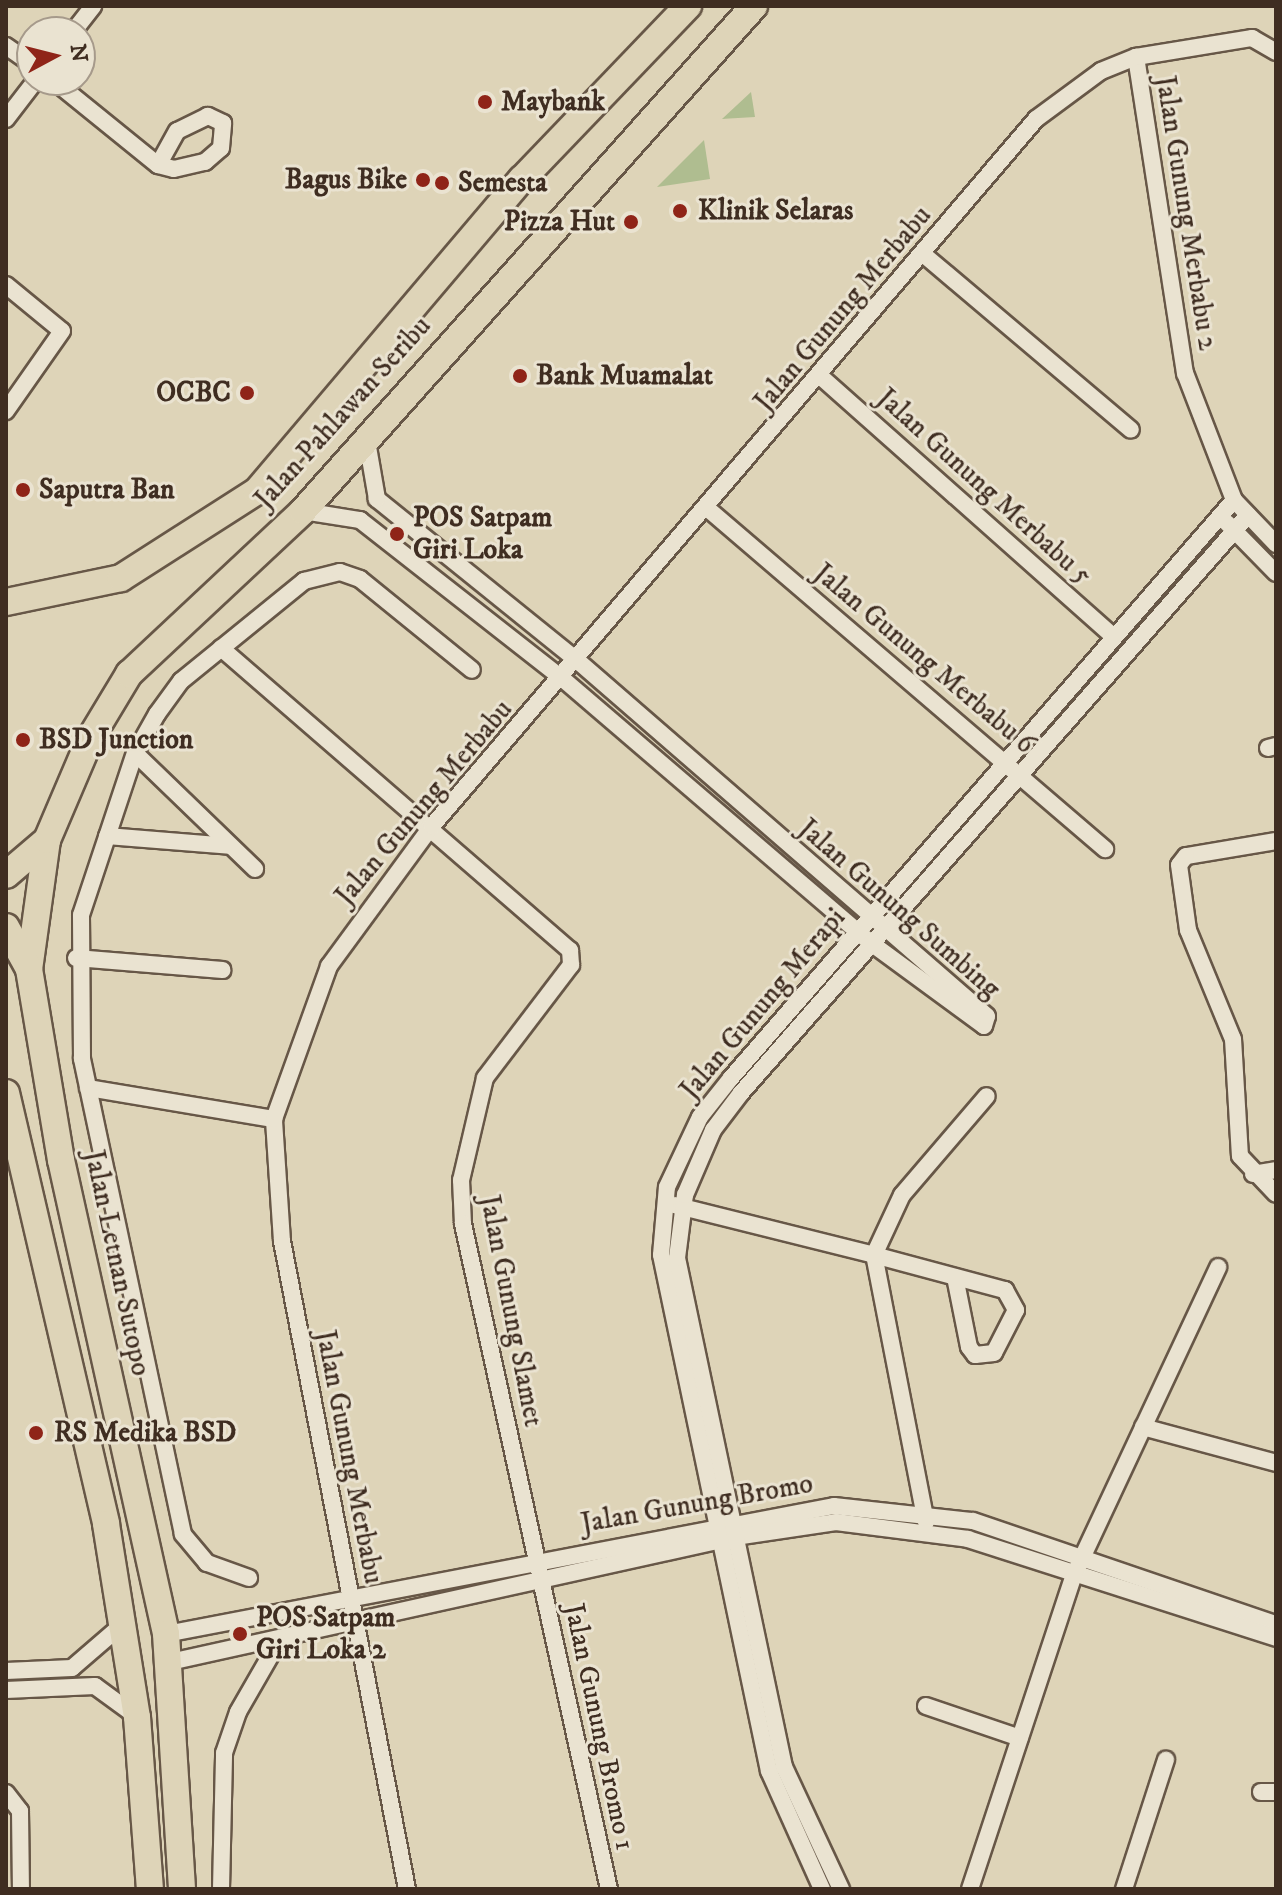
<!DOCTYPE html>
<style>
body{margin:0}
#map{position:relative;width:1282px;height:1895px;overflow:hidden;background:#ded4b8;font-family:"IM FELL DW Pica",serif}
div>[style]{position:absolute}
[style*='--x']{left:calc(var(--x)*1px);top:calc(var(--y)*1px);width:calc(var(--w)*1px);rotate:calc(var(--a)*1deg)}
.green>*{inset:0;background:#afbd90}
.roads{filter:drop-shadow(2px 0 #675747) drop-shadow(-2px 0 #675747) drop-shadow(0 2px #675747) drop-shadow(0 -2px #675747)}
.street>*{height:16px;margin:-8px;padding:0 8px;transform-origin:8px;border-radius:8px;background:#eae3d1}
.primary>*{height:26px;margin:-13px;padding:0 13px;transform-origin:13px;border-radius:13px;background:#ded4b8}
.dots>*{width:22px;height:22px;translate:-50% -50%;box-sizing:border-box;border:4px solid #eae3d1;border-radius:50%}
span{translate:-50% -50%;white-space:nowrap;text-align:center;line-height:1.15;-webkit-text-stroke:6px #eae3d1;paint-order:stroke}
.poi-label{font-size:28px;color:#3f2d21;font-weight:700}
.left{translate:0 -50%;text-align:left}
.right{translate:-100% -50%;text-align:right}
.street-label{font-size:28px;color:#3f2d21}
.frame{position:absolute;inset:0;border:8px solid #3f2d21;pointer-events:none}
.north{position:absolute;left:16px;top:16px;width:80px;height:80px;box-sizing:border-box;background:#eae3d1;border:2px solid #a69a8b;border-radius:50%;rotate:83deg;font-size:22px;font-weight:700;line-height:32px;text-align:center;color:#3f2d21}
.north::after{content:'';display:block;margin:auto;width:28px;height:36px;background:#8f2418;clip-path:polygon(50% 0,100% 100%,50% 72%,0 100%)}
</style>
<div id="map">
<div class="green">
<div style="clip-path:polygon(751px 92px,755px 117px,721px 119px,722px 119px)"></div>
<div style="clip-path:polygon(704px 140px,710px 179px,657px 187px)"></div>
</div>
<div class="roads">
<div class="street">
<div style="--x:73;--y:32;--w:33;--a:-52"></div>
<div style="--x:6;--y:46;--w:32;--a:35"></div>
<div style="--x:1136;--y:57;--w:320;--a:81.2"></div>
<div style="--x:1185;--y:373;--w:136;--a:68.9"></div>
<div style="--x:1234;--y:500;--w:61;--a:46.3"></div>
<div style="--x:53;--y:80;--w:135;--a:39"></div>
<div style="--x:158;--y:165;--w:16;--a:14"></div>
<div style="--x:174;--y:169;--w:32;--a:-13"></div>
<div style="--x:205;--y:162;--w:21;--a:-41"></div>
<div style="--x:221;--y:148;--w:25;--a:-85"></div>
<div style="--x:223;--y:123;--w:17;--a:-155"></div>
<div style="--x:208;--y:116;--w:34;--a:154"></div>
<div style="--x:177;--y:131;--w:39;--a:119"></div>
<div style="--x:6;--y:119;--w:49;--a:-52.4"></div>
<div style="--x:923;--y:254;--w:272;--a:40.2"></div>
<div style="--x:6;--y:285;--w:72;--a:39.4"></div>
<div style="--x:62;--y:331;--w:98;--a:125"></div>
<div style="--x:820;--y:376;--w:392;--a:41.6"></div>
<div style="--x:708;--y:509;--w:523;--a:40.58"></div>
<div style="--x:303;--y:511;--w:58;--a:9"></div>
<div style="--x:360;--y:520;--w:259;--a:38.1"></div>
<div style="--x:564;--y:680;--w:404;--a:40.6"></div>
<div style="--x:871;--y:943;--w:140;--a:36.3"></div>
<div style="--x:984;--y:1026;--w:10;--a:-73"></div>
<div style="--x:987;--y:1016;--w:540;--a:-139.05"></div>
<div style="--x:579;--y:662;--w:260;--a:-141.1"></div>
<div style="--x:377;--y:499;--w:59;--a:-99.8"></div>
<div style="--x:1227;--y:523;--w:70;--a:45.6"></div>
<div style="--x:221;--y:648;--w:462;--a:40.9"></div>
<div style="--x:570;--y:950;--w:15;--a:86"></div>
<div style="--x:571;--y:965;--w:142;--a:127.3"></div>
<div style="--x:485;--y:1078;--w:105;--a:103.2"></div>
<div style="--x:461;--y:1180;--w:44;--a:87.4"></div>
<div style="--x:463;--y:1224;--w:681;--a:77.62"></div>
<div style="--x:1268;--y:748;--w:8;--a:-14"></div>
<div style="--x:135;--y:753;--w:167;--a:44"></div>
<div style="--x:107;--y:836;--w:123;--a:4.6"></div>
<div style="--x:1276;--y:841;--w:91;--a:170.5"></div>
<div style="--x:1186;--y:856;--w:11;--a:128"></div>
<div style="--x:1179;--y:865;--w:66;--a:82.1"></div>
<div style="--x:1188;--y:930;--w:118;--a:67.6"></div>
<div style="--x:1233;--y:1039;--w:117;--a:86.6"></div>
<div style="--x:1240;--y:1156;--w:52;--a:46.5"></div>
<div style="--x:76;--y:958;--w:147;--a:4.7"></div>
<div style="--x:88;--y:1088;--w:189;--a:9.5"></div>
<div style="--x:1253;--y:1174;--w:23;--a:-10"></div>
<div style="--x:674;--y:1205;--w:206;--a:14"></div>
<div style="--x:874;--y:1255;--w:136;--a:15"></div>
<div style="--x:1005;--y:1290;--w:23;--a:61"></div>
<div style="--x:1016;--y:1310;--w:48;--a:117.1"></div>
<div style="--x:994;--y:1353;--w:19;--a:174"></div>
<div style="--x:975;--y:1355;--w:10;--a:-127"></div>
<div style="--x:969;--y:1347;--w:71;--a:-101.3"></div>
<div style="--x:1143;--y:1427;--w:138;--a:15.1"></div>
<div style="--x:926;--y:1522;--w:272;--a:-101"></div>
<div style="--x:874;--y:1255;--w:66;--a:-65"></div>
<div style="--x:902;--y:1195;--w:130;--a:-49.4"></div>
<div style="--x:249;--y:1578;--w:45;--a:-160.3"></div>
<div style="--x:207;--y:1563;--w:38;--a:-130"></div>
<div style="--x:183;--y:1534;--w:486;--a:-102"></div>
<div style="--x:82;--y:1059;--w:144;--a:-90.4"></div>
<div style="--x:81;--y:915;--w:171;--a:-71.6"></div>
<div style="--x:135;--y:753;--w:45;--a:-60.6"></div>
<div style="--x:157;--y:714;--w:41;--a:-54"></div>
<div style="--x:181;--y:681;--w:159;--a:-39.1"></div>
<div style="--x:304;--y:581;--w:37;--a:-14"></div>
<div style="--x:340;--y:572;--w:21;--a:19"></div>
<div style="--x:360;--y:579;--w:144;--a:39.1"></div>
<div style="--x:166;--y:1634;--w:680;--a:-10.85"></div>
<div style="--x:834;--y:1506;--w:140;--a:6.2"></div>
<div style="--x:973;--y:1521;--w:320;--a:18.8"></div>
<div style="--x:170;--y:1662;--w:579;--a:-12.48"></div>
<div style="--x:735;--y:1537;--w:102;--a:-8.4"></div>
<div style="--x:836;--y:1522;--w:133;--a:7.3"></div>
<div style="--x:968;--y:1539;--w:324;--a:17.8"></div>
<div style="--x:6;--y:1671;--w:66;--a:-2.6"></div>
<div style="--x:72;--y:1668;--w:67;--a:-40.8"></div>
<div style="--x:6;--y:1690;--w:89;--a:-2.6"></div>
<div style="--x:95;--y:1686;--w:51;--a:36.2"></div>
<div style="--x:926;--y:1706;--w:99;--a:18.8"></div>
<div style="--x:1261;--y:1792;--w:15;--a:0"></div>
<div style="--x:6;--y:1793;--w:23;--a:52"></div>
<div style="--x:20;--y:1811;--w:78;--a:89.3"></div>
<div style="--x:221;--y:1889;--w:136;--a:-88.7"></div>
<div style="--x:224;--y:1753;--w:43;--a:-71.1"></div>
<div style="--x:238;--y:1712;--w:84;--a:-60.1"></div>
<div style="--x:407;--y:1889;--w:660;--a:-100.92"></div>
<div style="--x:282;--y:1241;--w:122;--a:-93.8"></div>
<div style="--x:274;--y:1119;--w:163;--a:-70.2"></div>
<div style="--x:329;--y:966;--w:174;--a:-53.7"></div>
<div style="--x:432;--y:826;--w:930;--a:-49.49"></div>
<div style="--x:1036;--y:119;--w:81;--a:-36.4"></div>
<div style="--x:1101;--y:71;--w:38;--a:-22"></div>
<div style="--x:1136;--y:57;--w:118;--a:-9.3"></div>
<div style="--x:1252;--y:38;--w:28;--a:30"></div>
<div style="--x:822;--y:1889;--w:129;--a:-114.2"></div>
<div style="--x:769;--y:1771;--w:527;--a:-101.82"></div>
<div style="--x:661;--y:1255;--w:68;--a:-85"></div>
<div style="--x:667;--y:1187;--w:77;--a:-64.8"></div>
<div style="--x:700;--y:1117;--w:50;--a:-51.5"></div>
<div style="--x:731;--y:1078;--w:766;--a:-48.97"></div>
<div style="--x:841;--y:1889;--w:135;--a:-115"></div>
<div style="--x:784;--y:1767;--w:520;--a:-101.87"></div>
<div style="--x:677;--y:1258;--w:64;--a:-82.8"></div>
<div style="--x:685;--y:1195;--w:71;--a:-66.7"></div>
<div style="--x:713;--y:1130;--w:46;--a:-52.9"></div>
<div style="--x:741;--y:1093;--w:769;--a:-48.74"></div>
<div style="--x:970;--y:1889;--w:331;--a:-71.7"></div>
<div style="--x:1074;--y:1575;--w:340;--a:-64.9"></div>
<div style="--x:1124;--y:1889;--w:136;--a:-72"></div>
</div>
<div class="primary">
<div style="--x:6;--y:602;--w:117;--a:-11.8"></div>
<div style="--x:121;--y:578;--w:161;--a:-32.6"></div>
<div style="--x:257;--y:491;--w:409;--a:-49.7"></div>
<div style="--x:522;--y:179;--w:240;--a:-46.2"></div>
<div style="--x:47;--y:840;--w:130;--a:97.9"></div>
<div style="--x:29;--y:969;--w:194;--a:80.5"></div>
<div style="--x:61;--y:1160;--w:485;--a:77.5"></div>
<div style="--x:166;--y:1634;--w:256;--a:86.4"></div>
<div style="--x:6;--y:875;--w:54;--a:-40.5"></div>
<div style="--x:47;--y:840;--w:112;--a:-66.9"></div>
<div style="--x:91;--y:737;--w:74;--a:-58.9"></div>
<div style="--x:129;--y:674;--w:238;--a:-43.1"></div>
<div style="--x:303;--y:511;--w:677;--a:-48.23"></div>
<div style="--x:6;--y:927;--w:48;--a:61.3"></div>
<div style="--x:6;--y:1093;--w:442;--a:76.9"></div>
<div style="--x:106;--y:1524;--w:195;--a:80.9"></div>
<div style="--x:137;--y:1717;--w:172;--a:85.7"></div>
</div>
</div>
<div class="dots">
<div style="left:485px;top:102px;background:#8f2418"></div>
<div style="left:423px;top:180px;background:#8f2418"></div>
<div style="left:442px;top:183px;background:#8f2418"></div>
<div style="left:680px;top:211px;background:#8f2418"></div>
<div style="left:631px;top:222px;background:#8f2418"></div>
<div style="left:520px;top:376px;background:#8f2418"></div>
<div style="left:247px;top:393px;background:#8f2418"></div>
<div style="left:23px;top:490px;background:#8f2418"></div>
<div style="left:397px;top:534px;background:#8f2418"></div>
<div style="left:23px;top:740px;background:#8f2418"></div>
<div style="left:36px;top:1433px;background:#8f2418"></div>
<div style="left:240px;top:1634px;background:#8f2418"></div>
</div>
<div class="poi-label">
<span class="left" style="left:501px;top:102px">Maybank</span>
<span class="right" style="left:407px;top:180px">Bagus Bike</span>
<span class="left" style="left:458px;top:183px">Semesta</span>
<span class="left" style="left:698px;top:211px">Klinik Selaras</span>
<span class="right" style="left:615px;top:222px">Pizza Hut</span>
<span class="left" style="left:536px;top:376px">Bank Muamalat</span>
<span class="right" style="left:231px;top:393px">OCBC</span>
<span class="left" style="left:39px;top:490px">Saputra Ban</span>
<span class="left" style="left:413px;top:534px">POS Satpam<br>Giri Loka</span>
<span class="left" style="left:39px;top:740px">BSD Junction</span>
<span class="left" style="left:54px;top:1433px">RS Medika BSD</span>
<span class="left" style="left:256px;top:1634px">POS Satpam<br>Giri Loka 2</span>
</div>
<div class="street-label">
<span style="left:1186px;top:213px;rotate:81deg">Jalan Gunung Merbabu 2</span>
<span style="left:843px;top:309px;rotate:-50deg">Jalan Gunung Merbabu</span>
<span style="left:343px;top:413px;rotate:-48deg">Jalan Pahlawan Seribu</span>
<span style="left:984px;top:487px;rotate:42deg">Jalan Gunung Merbabu 5</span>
<span style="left:924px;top:659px;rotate:40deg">Jalan Gunung Merbabu 6</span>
<span style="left:424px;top:803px;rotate:-50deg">Jalan Gunung Merbabu</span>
<span style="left:899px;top:909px;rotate:41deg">Jalan Gunung Sumbing</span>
<span style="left:763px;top:1004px;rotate:-50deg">Jalan Gunung Merapi</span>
<span style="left:117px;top:1263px;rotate:78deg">Jalan Letnan Sutopo</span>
<span style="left:511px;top:1311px;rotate:79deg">Jalan Gunung Slamet</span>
<span style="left:349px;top:1457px;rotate:79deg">Jalan Gunung Merbabu</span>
<span style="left:697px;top:1504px;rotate:-10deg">Jalan Gunung Bromo</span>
<span style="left:599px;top:1727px;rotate:78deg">Jalan Gunung Bromo 1</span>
</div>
<div class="frame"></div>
<div class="north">N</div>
</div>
